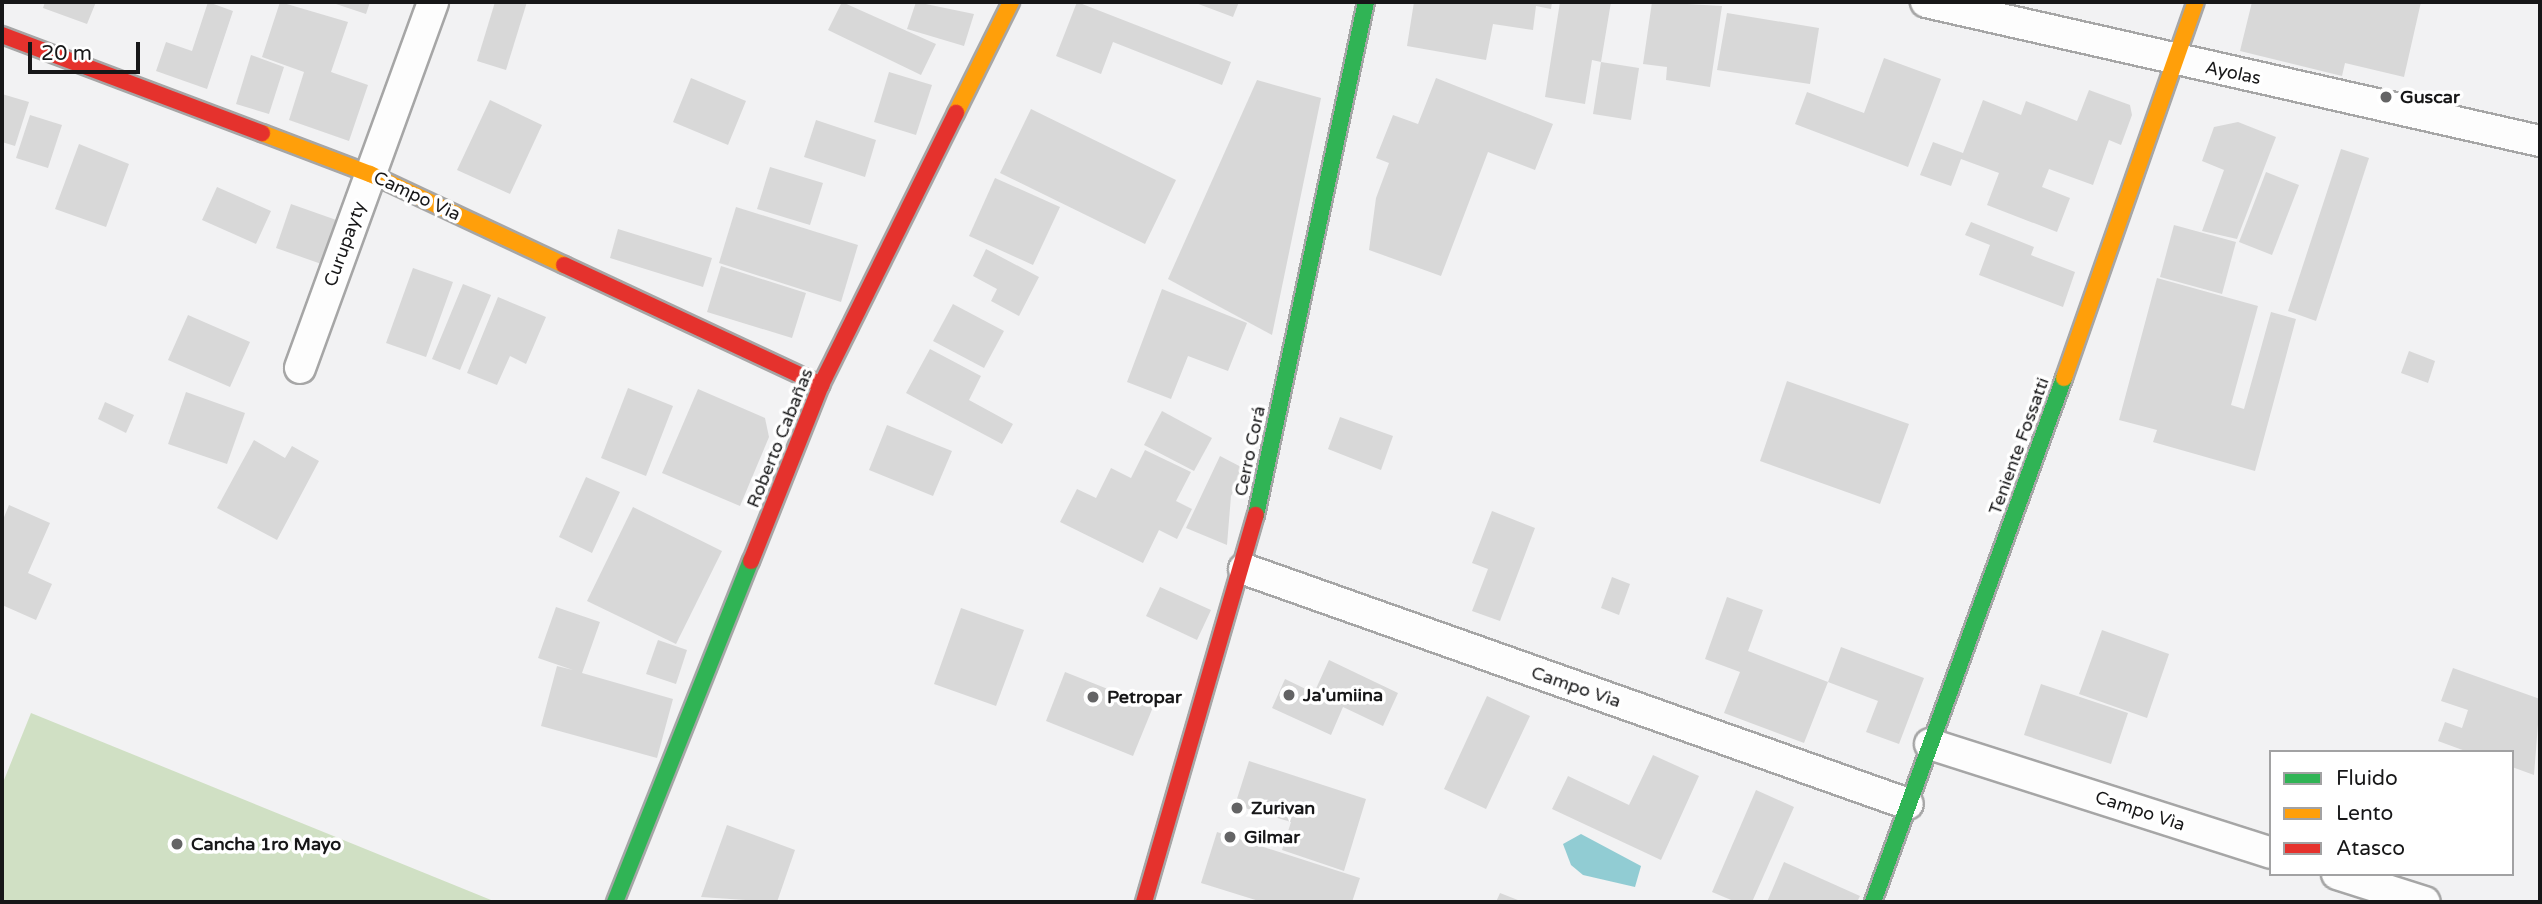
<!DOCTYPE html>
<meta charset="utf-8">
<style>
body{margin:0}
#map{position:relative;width:2542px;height:904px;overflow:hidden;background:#f2f2f3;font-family:"Varela Round",sans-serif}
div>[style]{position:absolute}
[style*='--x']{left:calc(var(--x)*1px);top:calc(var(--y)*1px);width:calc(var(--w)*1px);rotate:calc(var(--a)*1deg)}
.green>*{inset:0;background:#d0e0c4}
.water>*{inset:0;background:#91ccd3}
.building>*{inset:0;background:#d8d8d8}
.roads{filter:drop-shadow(2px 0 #a6a6a6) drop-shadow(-2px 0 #a6a6a6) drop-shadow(0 2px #a6a6a6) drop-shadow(0 -2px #a6a6a6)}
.street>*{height:30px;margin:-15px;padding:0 15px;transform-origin:15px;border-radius:15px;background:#fdfdfd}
.fast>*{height:16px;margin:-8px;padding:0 8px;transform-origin:8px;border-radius:8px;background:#30b455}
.slow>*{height:16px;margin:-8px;padding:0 8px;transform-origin:8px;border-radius:8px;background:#ff9f0a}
.jam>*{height:16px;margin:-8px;padding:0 8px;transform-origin:8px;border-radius:8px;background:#e5322d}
.dots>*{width:19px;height:19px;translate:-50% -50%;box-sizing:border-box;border:4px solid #fff;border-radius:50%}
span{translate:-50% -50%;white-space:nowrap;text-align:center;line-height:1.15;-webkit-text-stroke:7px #fff;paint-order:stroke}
.street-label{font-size:18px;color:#171718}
.poi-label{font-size:18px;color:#171718;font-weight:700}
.left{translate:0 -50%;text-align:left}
.frame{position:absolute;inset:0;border:4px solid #171718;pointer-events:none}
.legend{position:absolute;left:2269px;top:750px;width:245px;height:126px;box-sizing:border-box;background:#fff;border:2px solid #a2a2a3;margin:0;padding:9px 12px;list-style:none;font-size:21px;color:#171718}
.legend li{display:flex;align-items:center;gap:14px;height:35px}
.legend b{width:35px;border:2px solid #a2a2a3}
.scale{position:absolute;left:28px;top:42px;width:112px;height:32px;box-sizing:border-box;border:4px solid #171718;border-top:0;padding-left:9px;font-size:21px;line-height:24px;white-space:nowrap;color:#171718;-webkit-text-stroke:5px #fff;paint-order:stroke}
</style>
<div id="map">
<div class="green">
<div style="clip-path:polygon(31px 713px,496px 902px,2px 902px,2px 785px)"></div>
</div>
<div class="water">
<div style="clip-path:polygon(1581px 834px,1641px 866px,1635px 887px,1583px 875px,1571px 865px,1563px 844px)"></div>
</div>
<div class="building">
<div style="clip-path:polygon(45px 2px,96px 2px,87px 24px,43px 8px)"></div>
<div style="clip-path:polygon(208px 2px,233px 11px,207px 89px,156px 71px,166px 42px,192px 51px)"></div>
<div style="clip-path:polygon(280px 2px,348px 22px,331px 72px,368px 85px,349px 141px,289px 120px,304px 72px,262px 57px)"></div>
<div style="clip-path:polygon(330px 2px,370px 2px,366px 14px)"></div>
<div style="clip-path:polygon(495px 2px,527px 2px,506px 70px,477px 61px)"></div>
<div style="clip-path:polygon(842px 2px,936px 44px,921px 75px,828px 30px)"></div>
<div style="clip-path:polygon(916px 2px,974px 14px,964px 46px,907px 29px)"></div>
<div style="clip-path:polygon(1077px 2px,1231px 62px,1222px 85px,1113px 42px,1101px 74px,1056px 56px)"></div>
<div style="clip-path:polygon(1193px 2px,1239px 2px,1233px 17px)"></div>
<div style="clip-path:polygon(1414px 2px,1552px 2px,1551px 9px,1536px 6px,1533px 30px,1493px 24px,1486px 60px,1407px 46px)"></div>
<div style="clip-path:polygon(1560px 2px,1611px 2px,1601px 62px,1592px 60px,1585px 104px,1545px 97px)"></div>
<div style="clip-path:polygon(1652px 2px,1722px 6px,1710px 87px,1666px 80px,1667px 67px,1643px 64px)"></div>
<div style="clip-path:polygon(2252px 2px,2421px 2px,2404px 77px,2345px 63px,2342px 76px,2240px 51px)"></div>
<div style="clip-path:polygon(1727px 13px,1819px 28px,1810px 84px,1717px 70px)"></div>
<div style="clip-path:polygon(251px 55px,284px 67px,269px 114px,236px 104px)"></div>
<div style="clip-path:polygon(1884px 58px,1941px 79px,1908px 167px,1795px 124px,1807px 92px,1864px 113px)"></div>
<div style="clip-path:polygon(1601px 62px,1639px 68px,1631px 120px,1593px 114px)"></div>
<div style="clip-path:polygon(889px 72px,932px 85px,916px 135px,874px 122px)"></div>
<div style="clip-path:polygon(691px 78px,746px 101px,728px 145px,673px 122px)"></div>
<div style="clip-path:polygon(1436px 78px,1553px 124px,1535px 170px,1488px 152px,1441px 276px,1369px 250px,1376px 198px,1389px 163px,1376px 158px,1393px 115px,1418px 124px)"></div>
<div style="clip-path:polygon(1257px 80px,1321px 98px,1272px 335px,1168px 279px)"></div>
<div style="clip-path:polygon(2089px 90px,2130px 105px,2132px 115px,2121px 145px,2109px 140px,2093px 185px,2049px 169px,2042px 187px,2070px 198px,2057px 232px,1987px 205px,1999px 173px,1961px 159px,1951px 186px,1920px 175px,1933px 142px,1963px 153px,1983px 100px,2021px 115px,2026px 101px,2077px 121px)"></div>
<div style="clip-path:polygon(2px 94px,29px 102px,15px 146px,2px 142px)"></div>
<div style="clip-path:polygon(490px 100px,542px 125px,510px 194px,457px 170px)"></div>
<div style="clip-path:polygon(1031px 109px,1176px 180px,1145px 244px,1000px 173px)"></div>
<div style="clip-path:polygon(30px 115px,62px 125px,48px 168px,16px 158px)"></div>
<div style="clip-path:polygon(816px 120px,876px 140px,865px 177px,804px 157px)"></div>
<div style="clip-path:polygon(2238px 122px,2276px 137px,2237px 239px,2202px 231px,2224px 170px,2202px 161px,2214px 127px)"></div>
<div style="clip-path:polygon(79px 144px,129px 164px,106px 227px,55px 209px)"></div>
<div style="clip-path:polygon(2341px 149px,2369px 158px,2316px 321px,2288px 311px)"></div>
<div style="clip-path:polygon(770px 167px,823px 183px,810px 225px,757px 209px)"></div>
<div style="clip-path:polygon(2266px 172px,2299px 185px,2272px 255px,2239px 242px)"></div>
<div style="clip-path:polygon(995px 178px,1060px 207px,1033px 265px,969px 236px)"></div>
<div style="clip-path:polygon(217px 187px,271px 211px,256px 244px,202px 220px)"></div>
<div style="clip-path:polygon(291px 204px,342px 222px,327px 266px,276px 248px)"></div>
<div style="clip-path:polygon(736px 207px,858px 245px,841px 302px,719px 263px)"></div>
<div style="clip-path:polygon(1971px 222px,2034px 247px,2031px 255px,2075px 272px,2063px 307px,1979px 275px,1990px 245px,1965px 235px)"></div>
<div style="clip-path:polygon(2174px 225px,2236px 242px,2222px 294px,2160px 277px)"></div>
<div style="clip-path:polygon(618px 229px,712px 258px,703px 287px,610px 258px)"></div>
<div style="clip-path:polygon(986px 249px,1039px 277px,1019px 316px,991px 301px,997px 289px,973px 276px)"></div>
<div style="clip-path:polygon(721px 266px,806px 293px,792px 338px,707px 312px)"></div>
<div style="clip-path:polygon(413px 268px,453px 282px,426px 357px,386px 343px)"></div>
<div style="clip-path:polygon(2157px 278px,2258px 306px,2231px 405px,2244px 409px,2271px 312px,2296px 319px,2255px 471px,2153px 442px,2157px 430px,2119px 420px)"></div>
<div style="clip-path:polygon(463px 284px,491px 295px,460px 370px,432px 359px)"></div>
<div style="clip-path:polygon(1162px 289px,1247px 323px,1228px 371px,1188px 356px,1171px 399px,1127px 382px)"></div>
<div style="clip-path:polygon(498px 297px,546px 317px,526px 364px,510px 356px,497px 385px,467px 373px)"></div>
<div style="clip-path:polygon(953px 304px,1004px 331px,984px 368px,933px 341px)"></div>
<div style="clip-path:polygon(188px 315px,250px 342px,230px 387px,168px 360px)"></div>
<div style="clip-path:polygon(930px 349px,981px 376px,969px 400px,1013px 424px,1002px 444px,906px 393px)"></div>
<div style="clip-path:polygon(2409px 351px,2435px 361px,2428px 383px,2401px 373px)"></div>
<div style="clip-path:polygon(1787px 381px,1909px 424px,1880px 504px,1760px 461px)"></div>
<div style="clip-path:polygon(628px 388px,673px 406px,646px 476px,601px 458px)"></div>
<div style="clip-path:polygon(698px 389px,765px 418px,769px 437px,740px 506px,662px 473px)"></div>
<div style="clip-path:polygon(186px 392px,245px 413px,227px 464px,168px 444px)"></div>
<div style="clip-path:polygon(105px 402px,134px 415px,126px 433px,98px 419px)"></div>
<div style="clip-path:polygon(1162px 411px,1212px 438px,1194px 471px,1144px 445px)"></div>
<div style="clip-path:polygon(1340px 417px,1393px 436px,1381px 470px,1328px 449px)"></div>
<div style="clip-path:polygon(887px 425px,952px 451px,933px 496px,869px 470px)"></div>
<div style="clip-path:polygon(254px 440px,285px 458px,292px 446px,319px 461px,277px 540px,217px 508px)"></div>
<div style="clip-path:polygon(1145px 450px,1191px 472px,1176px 501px,1192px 509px,1177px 539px,1159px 530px,1143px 563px,1060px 522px,1077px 489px,1096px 498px,1111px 468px,1131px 478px)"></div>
<div style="clip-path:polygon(1220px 456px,1245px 469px,1231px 496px,1227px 545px,1186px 528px)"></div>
<div style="clip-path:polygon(586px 477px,620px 492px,592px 553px,559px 537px)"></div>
<div style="clip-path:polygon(9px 505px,50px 523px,28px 573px,52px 584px,36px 620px,2px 605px,2px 522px)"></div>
<div style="clip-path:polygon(633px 507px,722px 551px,676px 644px,587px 601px)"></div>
<div style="clip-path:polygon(1492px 511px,1535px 528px,1500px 621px,1472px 611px,1488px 569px,1472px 563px)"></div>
<div style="clip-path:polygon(1612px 577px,1630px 584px,1619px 615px,1601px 608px)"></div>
<div style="clip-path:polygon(1160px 587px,1211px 610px,1197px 640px,1146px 616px)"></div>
<div style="clip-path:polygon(1727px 597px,1763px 610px,1748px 651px,1828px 682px,1804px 743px,1724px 713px,1740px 672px,1705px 659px)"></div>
<div style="clip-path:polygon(556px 607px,600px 622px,582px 673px,673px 699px,657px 758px,541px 726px,557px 666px,573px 670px,538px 658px)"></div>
<div style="clip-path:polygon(961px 608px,1024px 630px,996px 706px,934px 684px)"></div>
<div style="clip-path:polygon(2102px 630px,2169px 654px,2147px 718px,2079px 694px)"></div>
<div style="clip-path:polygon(658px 640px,687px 650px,676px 684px,646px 674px)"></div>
<div style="clip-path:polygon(1841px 647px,1924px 678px,1899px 744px,1866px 732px,1878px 701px,1828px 682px)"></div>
<div style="clip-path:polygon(1329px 660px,1398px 693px,1383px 726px,1343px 707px,1331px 735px,1272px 708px,1285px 679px,1314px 693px)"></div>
<div style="clip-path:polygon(2453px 668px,2540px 699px,2534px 775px,2512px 767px,2512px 752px,2468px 752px,2438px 741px,2445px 722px,2462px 728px,2468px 710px,2441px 701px)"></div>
<div style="clip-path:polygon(1065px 672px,1153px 707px,1133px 756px,1046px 721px)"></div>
<div style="clip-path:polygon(2041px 684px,2128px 713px,2111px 764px,2024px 735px)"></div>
<div style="clip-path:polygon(1487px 696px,1530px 716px,1486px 809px,1444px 789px)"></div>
<div style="clip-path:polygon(1653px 755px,1699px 776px,1661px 860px,1552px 809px,1568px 776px,1629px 805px)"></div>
<div style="clip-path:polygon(1249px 761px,1366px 799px,1344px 871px,1282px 850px,1291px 822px,1235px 805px)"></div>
<div style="clip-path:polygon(1756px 790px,1794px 807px,1752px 902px,1736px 902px,1712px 892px)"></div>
<div style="clip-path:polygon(727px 825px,795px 850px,777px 902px,701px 897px)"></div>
<div style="clip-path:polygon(1217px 832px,1360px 878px,1352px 902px,1262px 902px,1201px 883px)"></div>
<div style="clip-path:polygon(1784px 862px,1860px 896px,1857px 902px,1767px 902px)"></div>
<div style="clip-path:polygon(1500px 893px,1523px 902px,1496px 902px)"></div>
</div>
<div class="roads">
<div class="street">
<div style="--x:1926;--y:2;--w:630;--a:12.76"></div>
<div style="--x:300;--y:368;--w:389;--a:-70"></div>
<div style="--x:1244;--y:569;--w:704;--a:19.49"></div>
<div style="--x:1930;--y:744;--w:358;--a:17.7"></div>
<div style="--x:2337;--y:874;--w:92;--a:17.7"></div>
</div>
<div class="fast">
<div style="--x:1256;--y:515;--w:525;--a:-77.9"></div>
<div style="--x:615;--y:902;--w:367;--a:-68.3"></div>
<div style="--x:1873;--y:902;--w:558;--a:-69.97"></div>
</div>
<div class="slow">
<div style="--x:956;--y:113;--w:124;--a:-63.6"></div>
<div style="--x:262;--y:133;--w:116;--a:20.8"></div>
<div style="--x:370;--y:174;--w:214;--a:25.1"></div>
<div style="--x:2064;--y:378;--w:398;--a:-70.7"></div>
</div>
<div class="jam">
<div style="--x:2;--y:35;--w:278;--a:20.7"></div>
<div style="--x:564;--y:265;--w:284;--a:25"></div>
<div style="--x:751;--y:561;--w:189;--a:-68.3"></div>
<div style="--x:821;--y:385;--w:304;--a:-63.6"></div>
<div style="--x:1144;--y:902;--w:403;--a:-73.9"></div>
</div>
</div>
<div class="dots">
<div style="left:2386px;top:97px;background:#646465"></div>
<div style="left:1289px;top:695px;background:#646465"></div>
<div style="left:1093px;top:697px;background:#646465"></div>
<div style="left:1237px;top:808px;background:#646465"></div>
<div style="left:1230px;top:837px;background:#646465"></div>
<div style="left:177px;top:844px;background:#646465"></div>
</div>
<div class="street-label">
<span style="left:2233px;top:73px;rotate:12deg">Ayolas</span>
<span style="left:417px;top:196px;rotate:25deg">Campo Vìa</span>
<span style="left:345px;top:244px;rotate:-70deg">Curupayty</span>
<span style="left:780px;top:438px;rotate:-68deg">Roberto Cabañas</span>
<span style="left:2019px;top:446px;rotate:-70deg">Teniente Fossatti</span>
<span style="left:1250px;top:451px;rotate:-78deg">Cerro Corá</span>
<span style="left:1576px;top:687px;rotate:19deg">Campo Vìa</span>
<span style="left:2140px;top:811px;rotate:18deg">Campo Vìa</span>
</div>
<div class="poi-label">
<span class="left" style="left:2400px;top:97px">Guscar</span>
<span class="left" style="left:1303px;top:695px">Ja'umiina</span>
<span class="left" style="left:1107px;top:697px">Petropar</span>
<span class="left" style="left:1251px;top:808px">Zurivan</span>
<span class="left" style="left:1244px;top:837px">Gilmar</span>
<span class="left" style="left:191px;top:844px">Cancha 1ro Mayo</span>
</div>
<div class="frame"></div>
<ul class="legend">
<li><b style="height:9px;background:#30b455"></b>Fluido</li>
<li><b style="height:9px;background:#ff9f0a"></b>Lento</li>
<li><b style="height:9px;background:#e5322d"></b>Atasco</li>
</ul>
<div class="scale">20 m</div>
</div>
